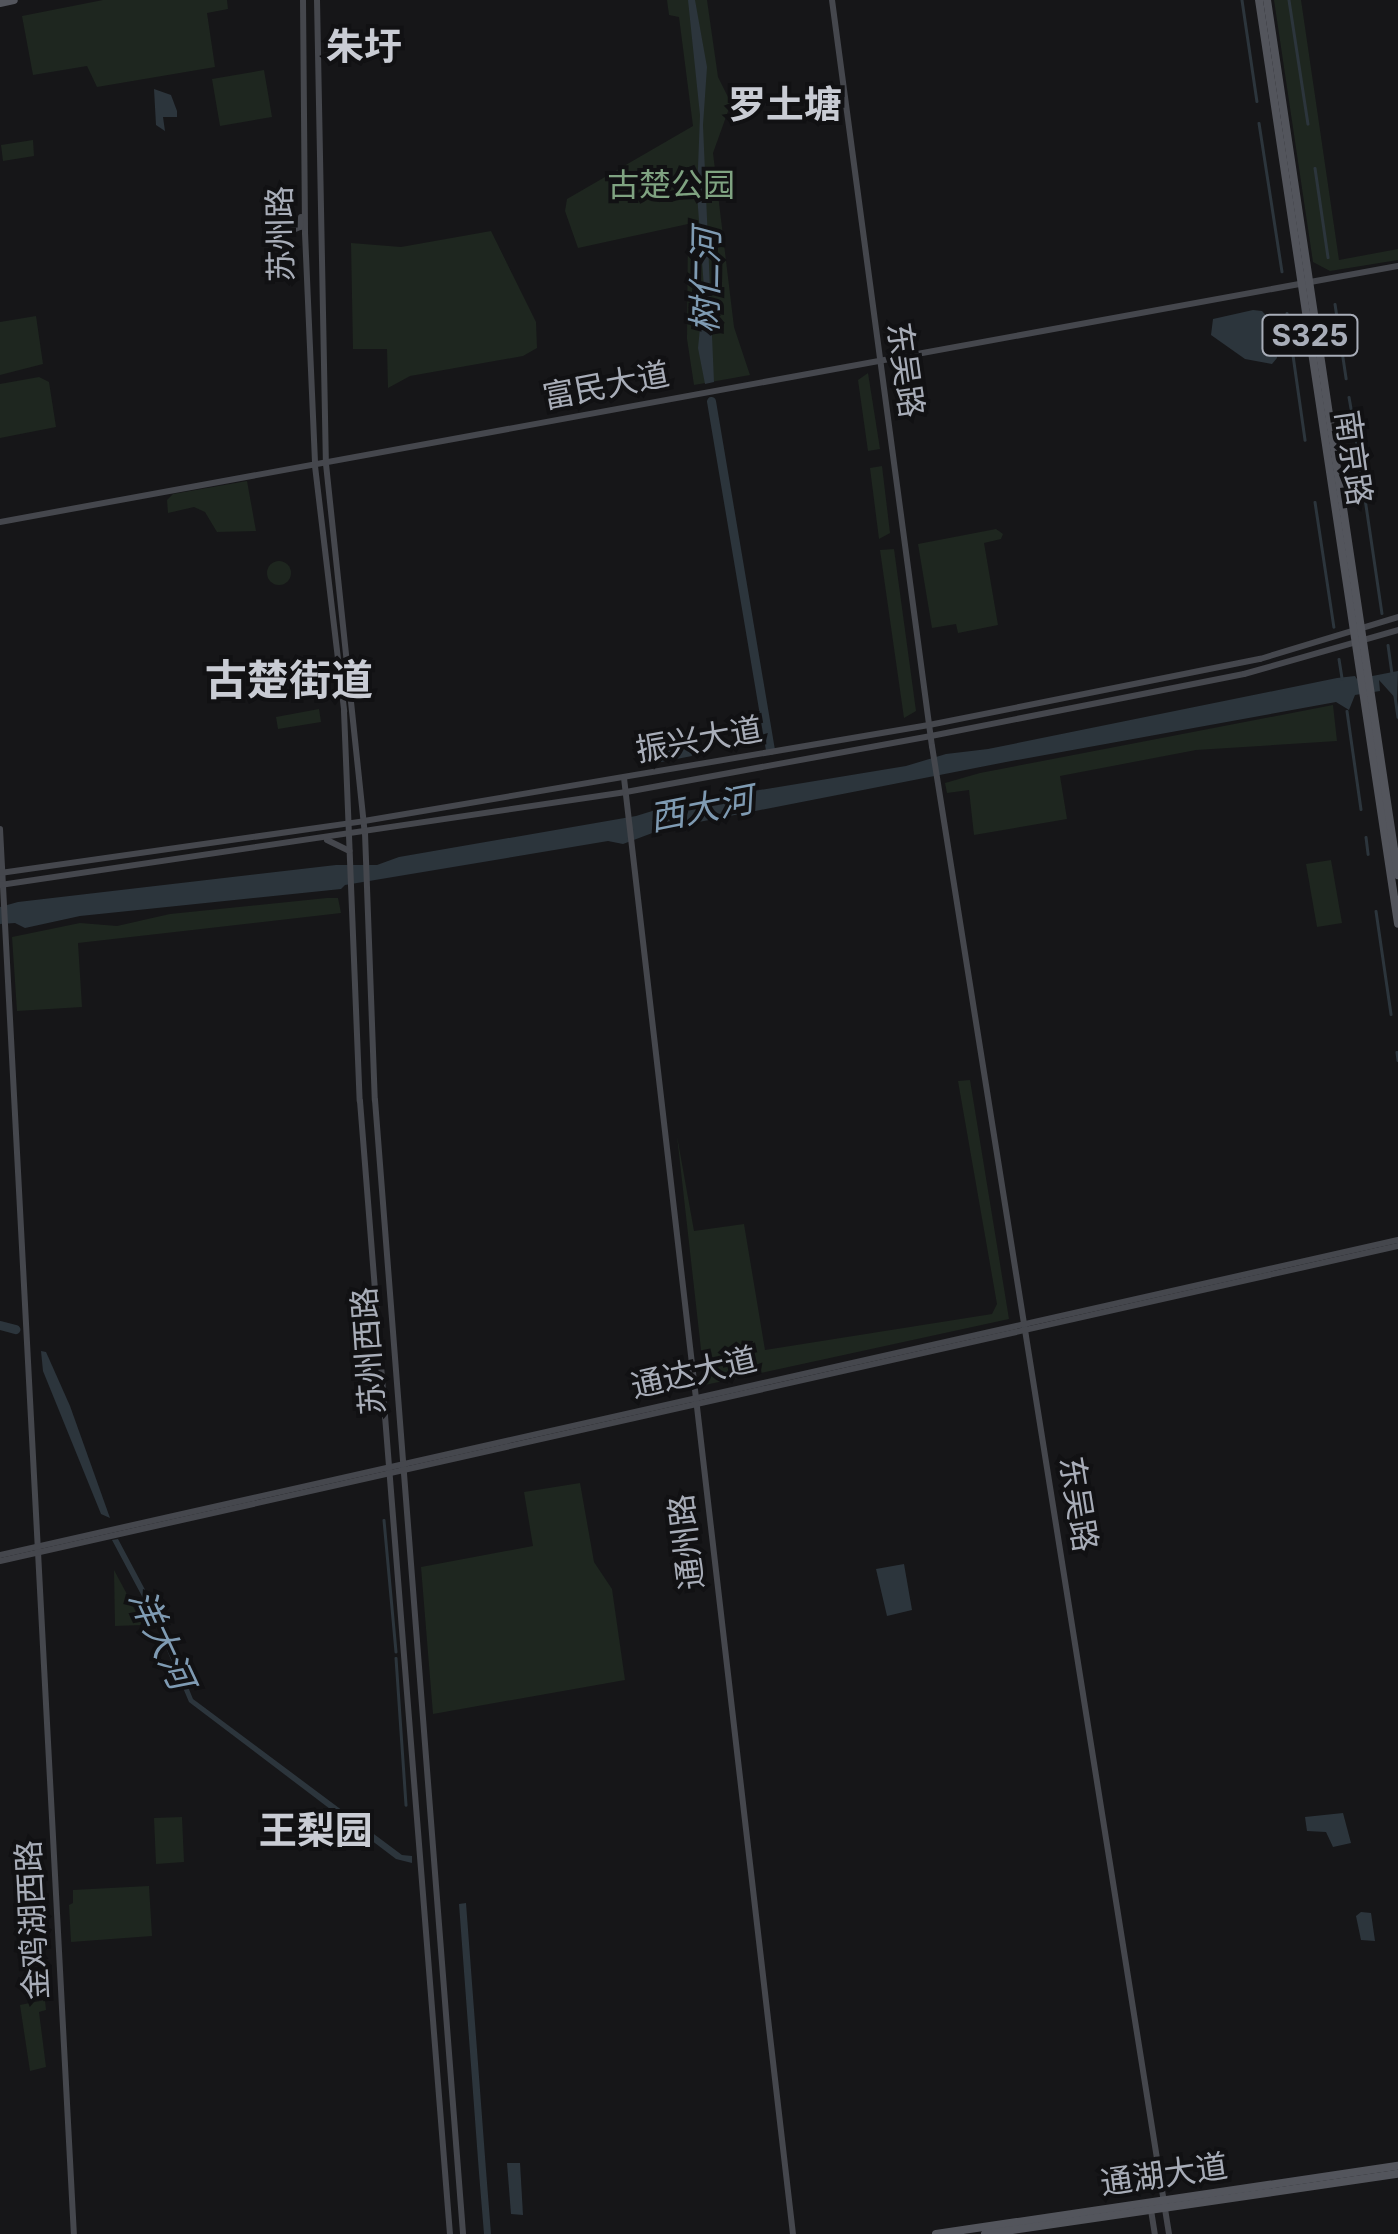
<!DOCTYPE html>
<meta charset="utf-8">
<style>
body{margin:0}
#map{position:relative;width:1398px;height:2234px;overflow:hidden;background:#161618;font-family:Inter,"Noto Sans SC",sans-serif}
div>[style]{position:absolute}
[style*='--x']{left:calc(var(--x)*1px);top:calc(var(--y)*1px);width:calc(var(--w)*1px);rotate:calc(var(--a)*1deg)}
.green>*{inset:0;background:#1e261f}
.round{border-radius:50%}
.water>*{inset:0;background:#2c353c}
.stream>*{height:2.5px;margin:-1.25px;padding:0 1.25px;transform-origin:1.25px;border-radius:1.25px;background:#2c353c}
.river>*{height:9px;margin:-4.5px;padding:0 4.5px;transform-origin:4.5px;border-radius:4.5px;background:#2c353c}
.secondary>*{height:6px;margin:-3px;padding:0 3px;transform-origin:3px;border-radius:3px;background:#45474d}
.primary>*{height:8px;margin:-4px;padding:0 4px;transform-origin:4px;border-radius:4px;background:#53555c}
span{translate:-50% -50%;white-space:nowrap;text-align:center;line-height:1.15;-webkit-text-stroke:8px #111113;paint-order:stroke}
.shield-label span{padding:2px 8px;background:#111113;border:2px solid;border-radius:8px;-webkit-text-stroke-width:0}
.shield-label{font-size:30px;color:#a8adb8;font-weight:700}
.park-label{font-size:32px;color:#7fa381}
.street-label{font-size:32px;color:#a8adb8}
.water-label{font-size:35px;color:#7f9bb3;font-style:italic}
.quarter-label{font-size:38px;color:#c9ccd4;font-weight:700}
.district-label{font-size:42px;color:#c9ccd4;font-weight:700}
</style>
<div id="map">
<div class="green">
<div style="clip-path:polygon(103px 0,227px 0,228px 9px,207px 13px,215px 67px,97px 87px,87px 66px,33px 75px,22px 16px)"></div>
<div style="clip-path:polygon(667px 0,707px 0,718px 77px,731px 103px,713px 153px,734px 327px,750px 375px,694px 385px,687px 339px,688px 224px,578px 248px,565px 211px,567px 199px,693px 126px,679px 17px,669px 15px)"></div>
<div style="clip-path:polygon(1274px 0,1301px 0,1339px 260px,1398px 249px,1398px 260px,1330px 271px,1313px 262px)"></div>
<div style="clip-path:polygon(264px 70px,272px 117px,220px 126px,212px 79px)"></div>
<div style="clip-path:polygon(33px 140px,34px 156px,3px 161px,1px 145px)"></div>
<div style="clip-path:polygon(491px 231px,536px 322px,537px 348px,523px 356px,410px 376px,388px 388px,387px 349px,353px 349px,351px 243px,401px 247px)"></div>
<div style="clip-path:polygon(36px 316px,43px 364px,0 375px,0 322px)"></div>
<div style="clip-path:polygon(868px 373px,880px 449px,868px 451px,858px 380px)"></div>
<div style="clip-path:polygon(39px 377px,49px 382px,56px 427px,0 438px,0 384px)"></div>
<div style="clip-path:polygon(882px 466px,890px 533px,879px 539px,870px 468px)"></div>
<div style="clip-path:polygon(247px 481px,256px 531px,217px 532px,205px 512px,194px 507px,168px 513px,167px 500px,173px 494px)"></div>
<div style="clip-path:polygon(996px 529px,1003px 534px,1001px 539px,984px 543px,998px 625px,958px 633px,956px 624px,932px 628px,918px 544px)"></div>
<div style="clip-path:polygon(894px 549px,916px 711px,904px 718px,880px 550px)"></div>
<div class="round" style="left:267px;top:561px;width:24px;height:24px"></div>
<div style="clip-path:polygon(1333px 705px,1337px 741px,1196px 750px,1060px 776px,1067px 819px,974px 835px,969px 790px,947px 793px,945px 783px,980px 773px)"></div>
<div style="clip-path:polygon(319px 709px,321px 722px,278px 729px,276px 717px)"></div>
<div style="clip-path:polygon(1331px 860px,1342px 923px,1317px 927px,1306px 864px)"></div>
<div style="clip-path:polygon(327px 898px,338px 898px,341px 913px,78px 943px,82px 1007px,17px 1011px,12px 937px,80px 923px,117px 926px,170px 914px)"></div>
<div style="clip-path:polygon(970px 1080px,1009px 1319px,705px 1385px,677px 1136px,694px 1231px,744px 1224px,765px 1350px,992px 1314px,997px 1304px,958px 1081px)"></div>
<div style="clip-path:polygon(580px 1483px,594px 1562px,612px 1589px,625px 1680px,433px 1714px,421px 1567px,533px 1546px,524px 1492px)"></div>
<div style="clip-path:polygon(114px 1570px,129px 1598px,142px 1625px,115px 1626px)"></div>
<div style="clip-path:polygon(182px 1817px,184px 1862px,156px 1864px,154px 1818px)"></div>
<div style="clip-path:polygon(149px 1886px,152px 1936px,71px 1942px,69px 1905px,73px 1903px,73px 1890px)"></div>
<div style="clip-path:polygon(45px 2000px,46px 2010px,39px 2012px,46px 2067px,30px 2071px,20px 2005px)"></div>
</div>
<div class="water">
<div style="clip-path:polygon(688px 0,695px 0,707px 67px,703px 125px,714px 382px,705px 384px,698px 348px,704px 288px,697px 194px,700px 115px)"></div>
<div style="clip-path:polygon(154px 89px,171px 95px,177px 111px,177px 117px,163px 117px,165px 131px,156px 125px)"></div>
<div style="clip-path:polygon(1253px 310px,1262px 311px,1270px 320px,1277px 358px,1272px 364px,1245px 359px,1211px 335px,1213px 319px)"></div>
<div style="clip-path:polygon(1398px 671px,1397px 700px,1379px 680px,1380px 691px,1355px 695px,1349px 710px,1336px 702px,1006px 762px,663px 829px,623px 844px,608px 841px,345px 885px,341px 889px,80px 916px,25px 928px,15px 923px,0 924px,0 907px,18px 902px,336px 865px,377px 865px,399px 857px,636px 816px,675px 804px,906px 766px,946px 754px,988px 749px,1337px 678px,1355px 676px,1357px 679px)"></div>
<div style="clip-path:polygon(688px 736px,692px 756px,661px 762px,659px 753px,654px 758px,649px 755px,652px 748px,659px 751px,657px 742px)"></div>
<div style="clip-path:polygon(41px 1351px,46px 1352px,70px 1406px,110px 1518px,101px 1514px,43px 1371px)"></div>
<div style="clip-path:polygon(118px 1539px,159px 1616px,193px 1699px,402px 1855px,412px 1856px,412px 1863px,396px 1859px,189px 1702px,152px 1615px,112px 1540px)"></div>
<div style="clip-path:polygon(904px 1564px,912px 1610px,887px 1616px,876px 1569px)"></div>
<div style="clip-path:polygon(1343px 1813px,1351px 1843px,1333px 1847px,1326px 1832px,1307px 1831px,1305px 1817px)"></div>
<div style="clip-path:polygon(466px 1903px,486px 2170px,491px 2234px,484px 2234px,479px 2173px,459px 1904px)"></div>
<div style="clip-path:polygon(1361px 1912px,1371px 1913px,1375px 1941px,1361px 1940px,1356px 1916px)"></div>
<div style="clip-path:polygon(507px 2163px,520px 2163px,523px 2215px,511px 2214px)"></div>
</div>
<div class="stream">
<div style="--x:1242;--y:0;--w:102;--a:81.6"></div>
<div style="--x:1289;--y:0;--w:125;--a:81.3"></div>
<div style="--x:1259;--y:123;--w:150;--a:81.2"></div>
<div style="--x:1315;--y:168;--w:90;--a:81.7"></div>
<div style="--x:1335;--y:304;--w:75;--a:81.5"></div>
<div style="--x:1287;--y:313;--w:128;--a:81.9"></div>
<div style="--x:1349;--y:397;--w:11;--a:80"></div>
<div style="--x:1354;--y:424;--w:191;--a:81.6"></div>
<div style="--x:1315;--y:502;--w:126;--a:81.4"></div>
<div style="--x:1388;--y:645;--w:29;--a:82"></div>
<div style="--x:1339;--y:659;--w:20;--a:81"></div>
<div style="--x:1395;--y:696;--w:21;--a:82"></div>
<div style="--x:1347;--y:711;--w:99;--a:81.9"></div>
<div style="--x:1366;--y:837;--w:17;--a:83"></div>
<div style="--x:1376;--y:911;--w:104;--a:81.7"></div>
<div style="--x:1397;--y:1052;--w:8;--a:83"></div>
<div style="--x:384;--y:1520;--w:132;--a:84.8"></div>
<div style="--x:396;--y:1658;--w:147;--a:86.1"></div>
</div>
<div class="river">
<div style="--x:711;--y:401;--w:354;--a:80.4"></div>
<div style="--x:0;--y:1325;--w:16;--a:15"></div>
</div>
<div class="secondary">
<div style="--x:303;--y:0;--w:233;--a:89.5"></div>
<div style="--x:305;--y:233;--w:233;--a:87.5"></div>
<div style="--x:315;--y:466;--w:247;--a:83.2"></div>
<div style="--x:344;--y:711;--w:390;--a:87.7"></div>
<div style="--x:360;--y:1101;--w:1137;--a:85.46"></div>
<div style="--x:317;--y:0;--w:464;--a:88.9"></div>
<div style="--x:326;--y:464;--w:371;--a:84"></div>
<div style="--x:365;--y:833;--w:267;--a:87.9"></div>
<div style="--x:375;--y:1100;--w:1137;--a:85.56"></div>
<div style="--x:832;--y:0;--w:753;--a:82.37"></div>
<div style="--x:932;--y:746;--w:1507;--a:80.95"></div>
<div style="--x:290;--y:231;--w:11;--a:-22"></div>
<div style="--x:300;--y:227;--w:10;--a:-84"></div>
<div style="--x:0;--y:522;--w:1421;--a:-10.38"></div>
<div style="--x:624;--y:778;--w:1466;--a:83.38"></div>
<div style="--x:0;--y:829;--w:1407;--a:86.99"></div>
<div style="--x:327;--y:840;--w:25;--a:26"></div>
<div style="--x:0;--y:873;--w:368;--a:-8.1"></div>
<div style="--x:364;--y:821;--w:573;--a:-9.64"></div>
<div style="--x:929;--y:725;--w:338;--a:-11.3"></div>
<div style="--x:1260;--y:659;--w:144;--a:-16.9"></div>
<div style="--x:0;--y:885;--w:633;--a:-8.45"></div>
<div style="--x:626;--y:792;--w:310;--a:-10.4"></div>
<div style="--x:931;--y:736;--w:319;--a:-11.2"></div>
<div style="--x:1244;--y:674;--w:160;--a:-15.9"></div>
<div style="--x:0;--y:1555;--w:1433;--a:-12.7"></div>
<div style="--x:0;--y:1561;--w:1433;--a:-12.7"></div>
<div style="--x:1151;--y:2210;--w:24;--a:81"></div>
</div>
<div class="primary">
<div style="--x:1259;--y:0;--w:934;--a:81.44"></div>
<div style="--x:1267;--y:0;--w:885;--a:81.49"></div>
<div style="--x:0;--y:3;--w:14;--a:-12"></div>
<div style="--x:936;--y:2234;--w:467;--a:-8.4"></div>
<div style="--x:985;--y:2234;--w:417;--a:-8.3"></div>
</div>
<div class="shield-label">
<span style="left:1310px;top:335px">S325</span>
</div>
<div class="park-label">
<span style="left:671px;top:185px">古楚公园</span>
</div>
<div class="street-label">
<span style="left:281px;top:234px;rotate:-91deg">苏州路</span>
<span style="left:905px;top:370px;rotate:82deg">东吴路</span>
<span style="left:606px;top:386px;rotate:-11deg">富民大道</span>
<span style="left:1353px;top:458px;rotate:82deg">南京路</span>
<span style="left:699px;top:740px;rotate:-10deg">振兴大道</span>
<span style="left:369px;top:1351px;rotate:-94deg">苏州西路</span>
<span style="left:694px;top:1373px;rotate:-13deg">通达大道</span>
<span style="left:1078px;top:1504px;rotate:81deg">东吴路</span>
<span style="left:687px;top:1542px;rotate:-97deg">通州路</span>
<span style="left:33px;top:1920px;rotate:-93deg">金鸡湖西路</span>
<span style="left:1164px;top:2175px;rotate:-8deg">通湖大道</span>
</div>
<div class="water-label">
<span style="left:705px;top:281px;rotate:-89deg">树仁河</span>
<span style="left:701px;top:808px;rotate:-11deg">西大河</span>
<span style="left:162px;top:1639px;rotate:65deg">洋大河</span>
</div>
<div class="quarter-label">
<span style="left:364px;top:47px">朱圩</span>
<span style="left:785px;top:105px">罗土塘</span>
<span style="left:316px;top:1831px">王梨园</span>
</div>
<div class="district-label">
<span style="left:289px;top:680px">古楚街道</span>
</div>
</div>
